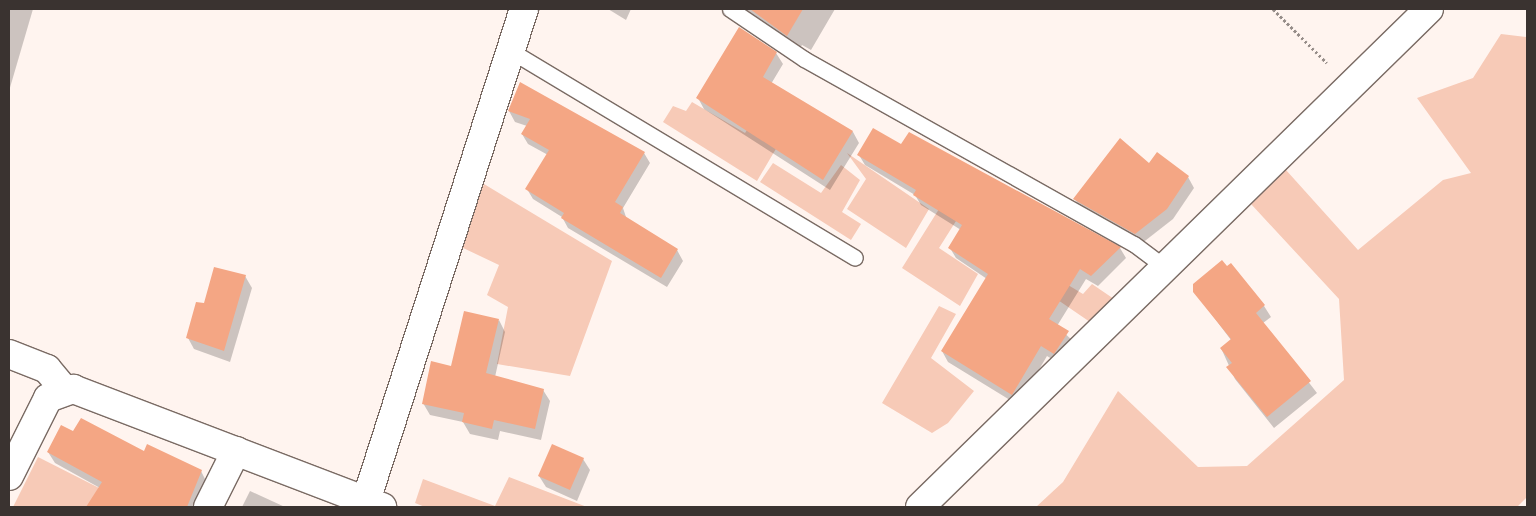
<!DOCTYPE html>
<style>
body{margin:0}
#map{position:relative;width:1536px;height:516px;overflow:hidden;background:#fff4ef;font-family:Rubik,sans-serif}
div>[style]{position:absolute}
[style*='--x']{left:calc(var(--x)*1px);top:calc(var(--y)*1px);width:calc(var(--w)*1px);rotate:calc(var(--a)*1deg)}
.green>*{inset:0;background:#f7cab7}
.shadow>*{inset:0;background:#0003}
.building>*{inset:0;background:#f4a684}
.path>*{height:3px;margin-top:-1.5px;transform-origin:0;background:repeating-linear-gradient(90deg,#958c88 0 2.5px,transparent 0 5px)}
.roads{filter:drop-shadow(1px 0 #7a6b64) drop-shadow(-1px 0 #7a6b64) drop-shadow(0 1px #7a6b64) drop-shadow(0 -1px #7a6b64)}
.service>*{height:15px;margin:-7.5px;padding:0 7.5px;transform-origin:7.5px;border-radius:7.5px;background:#fff}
.minor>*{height:28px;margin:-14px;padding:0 14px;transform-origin:14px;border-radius:14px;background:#fff}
span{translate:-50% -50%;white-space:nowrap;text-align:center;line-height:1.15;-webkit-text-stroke:4.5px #fff4ef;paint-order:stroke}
.frame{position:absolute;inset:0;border:10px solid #3a3330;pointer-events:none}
</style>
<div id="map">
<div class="green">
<div style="clip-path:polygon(1501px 34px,1527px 37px,1527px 497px,1517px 507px,1036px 507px,1063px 482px,1118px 391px,1198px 467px,1247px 466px,1344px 380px,1339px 299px,1251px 204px,1286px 170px,1358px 250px,1443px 180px,1471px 173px,1417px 98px,1473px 78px)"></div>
<div style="clip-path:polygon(692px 102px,745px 133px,761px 109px,790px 125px,757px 181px,663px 122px,673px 106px,686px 111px)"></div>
<div style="clip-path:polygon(847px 153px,929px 209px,906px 248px,847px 209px,866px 179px)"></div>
<div style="clip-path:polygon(773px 163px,821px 193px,841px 165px,860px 180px,842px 212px,861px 224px,851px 240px,760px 182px)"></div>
<div style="clip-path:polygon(484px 184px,612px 261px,570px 376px,497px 364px,508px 307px,487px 295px,499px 265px,459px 246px)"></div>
<div style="clip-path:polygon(939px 209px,956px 221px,939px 248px,978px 274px,960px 306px,902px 268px)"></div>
<div style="clip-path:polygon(1005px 247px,1083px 294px,1092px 284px,1114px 299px,1090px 322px,998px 259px)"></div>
<div style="clip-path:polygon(939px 306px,956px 314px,931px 358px,974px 391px,948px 423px,932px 433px,882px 403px)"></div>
<div style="clip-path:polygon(38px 457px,109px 493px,103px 507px,13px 507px)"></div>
<div style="clip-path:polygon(509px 477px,587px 507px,425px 507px,415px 503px,423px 479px,495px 506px)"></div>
</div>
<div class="shadow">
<div style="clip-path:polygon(9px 9px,33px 9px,9px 91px)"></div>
<div style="clip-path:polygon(608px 9px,631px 9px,626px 20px)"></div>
<div style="clip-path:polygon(742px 9px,835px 9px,811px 50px,802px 45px,797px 53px)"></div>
<div style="clip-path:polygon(776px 53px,783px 64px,771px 84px,853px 132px,859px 143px,830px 190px,704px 109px,698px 98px)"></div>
<div style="clip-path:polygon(521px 84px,644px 153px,650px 163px,623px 208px,627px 220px,677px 250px,683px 261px,667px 287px,568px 228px,562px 217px,533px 199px,527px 189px,548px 155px,528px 144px,522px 134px,527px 126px,515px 122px,509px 111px)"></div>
<div style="clip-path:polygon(909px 134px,1120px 248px,1126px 258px,1098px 286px,1086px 279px,1057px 326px,1074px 342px,1060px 364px,1047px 356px,1018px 405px,948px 362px,942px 351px,987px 279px,956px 258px,950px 248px,961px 230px,921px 205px,915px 195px,865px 165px,859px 155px,902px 146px)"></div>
<div style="clip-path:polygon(1150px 164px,1188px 177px,1194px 188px,1173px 219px,1141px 244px,1081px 210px,1075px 199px)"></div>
<div style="clip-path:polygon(245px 276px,252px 288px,230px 362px,194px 349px,188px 338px,204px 305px)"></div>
<div style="clip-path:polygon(1194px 291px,1264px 306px,1271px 317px,1263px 323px,1317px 393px,1274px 428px,1235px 379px,1221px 348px,1231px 340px)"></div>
<div style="clip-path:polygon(499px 320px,505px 332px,495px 377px,543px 390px,550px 401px,541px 440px,500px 431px,498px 440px,470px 434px,463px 422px,430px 415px,423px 403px)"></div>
<div style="clip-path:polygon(48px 452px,145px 453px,201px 471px,207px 483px,197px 507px,96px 507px,92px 500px,100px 488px,55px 463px)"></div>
<div style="clip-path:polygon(583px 459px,590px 470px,577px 501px,546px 487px,539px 476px)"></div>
<div style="clip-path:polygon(250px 491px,285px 507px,242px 507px)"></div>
</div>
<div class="building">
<div style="clip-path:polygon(750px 9px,803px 9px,787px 36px)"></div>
<div style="clip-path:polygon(739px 27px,777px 52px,763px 77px,853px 131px,823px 180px,696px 98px)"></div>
<div style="clip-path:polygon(520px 82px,645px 152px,615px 202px,623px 207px,620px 213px,678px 249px,661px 278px,561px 218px,564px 213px,525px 189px,549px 150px,521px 134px,530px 119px,508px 111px)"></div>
<div style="clip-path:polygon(873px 128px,901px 144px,909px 132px,1121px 247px,1091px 276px,1080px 269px,1049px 319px,1069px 331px,1054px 354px,1041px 346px,1012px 395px,941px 351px,988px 274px,948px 248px,962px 225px,913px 195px,916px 190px,857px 155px)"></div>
<div style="clip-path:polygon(1120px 138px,1149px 163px,1157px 152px,1189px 176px,1167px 209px,1135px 234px,1073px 199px)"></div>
<div style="clip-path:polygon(1222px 260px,1227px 266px,1231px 263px,1265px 305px,1256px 313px,1311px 381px,1267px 417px,1226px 367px,1232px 363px,1220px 348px,1231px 339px,1193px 292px,1193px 284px)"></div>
<div style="clip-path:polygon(214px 267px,246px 275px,224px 351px,186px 338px,196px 302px,204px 303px)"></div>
<div style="clip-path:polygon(464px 311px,499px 319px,486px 373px,544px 389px,535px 429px,494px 420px,492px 429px,462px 422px,464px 413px,422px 404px,431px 361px,451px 366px)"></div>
<div style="clip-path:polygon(81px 418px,144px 451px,147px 444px,202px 470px,187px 507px,86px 507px,102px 482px,47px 452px,61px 425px,73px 431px)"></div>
<div style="clip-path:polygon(552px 444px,584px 458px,570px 490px,538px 476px)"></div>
</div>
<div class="path">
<div style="--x:1273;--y:9;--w:76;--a:45"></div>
</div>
<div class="roads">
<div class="service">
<div style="--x:730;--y:9;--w:89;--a:34"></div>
<div style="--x:804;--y:59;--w:378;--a:29.3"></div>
<div style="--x:1134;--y:244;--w:38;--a:37"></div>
<div style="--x:511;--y:51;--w:401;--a:31"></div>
</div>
<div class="minor">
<div style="--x:9;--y:354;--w:41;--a:21.5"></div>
<div style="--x:47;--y:369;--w:26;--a:50"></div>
<div style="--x:9;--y:476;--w:87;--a:-63.4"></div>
<div style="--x:48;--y:398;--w:27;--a:-20"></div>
<div style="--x:73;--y:389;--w:331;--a:20.9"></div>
<div style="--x:208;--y:507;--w:63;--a:-63.4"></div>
<div style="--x:364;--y:507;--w:523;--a:-72.19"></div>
<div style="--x:920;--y:507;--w:712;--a:-44.37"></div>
</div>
</div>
<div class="frame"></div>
</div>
